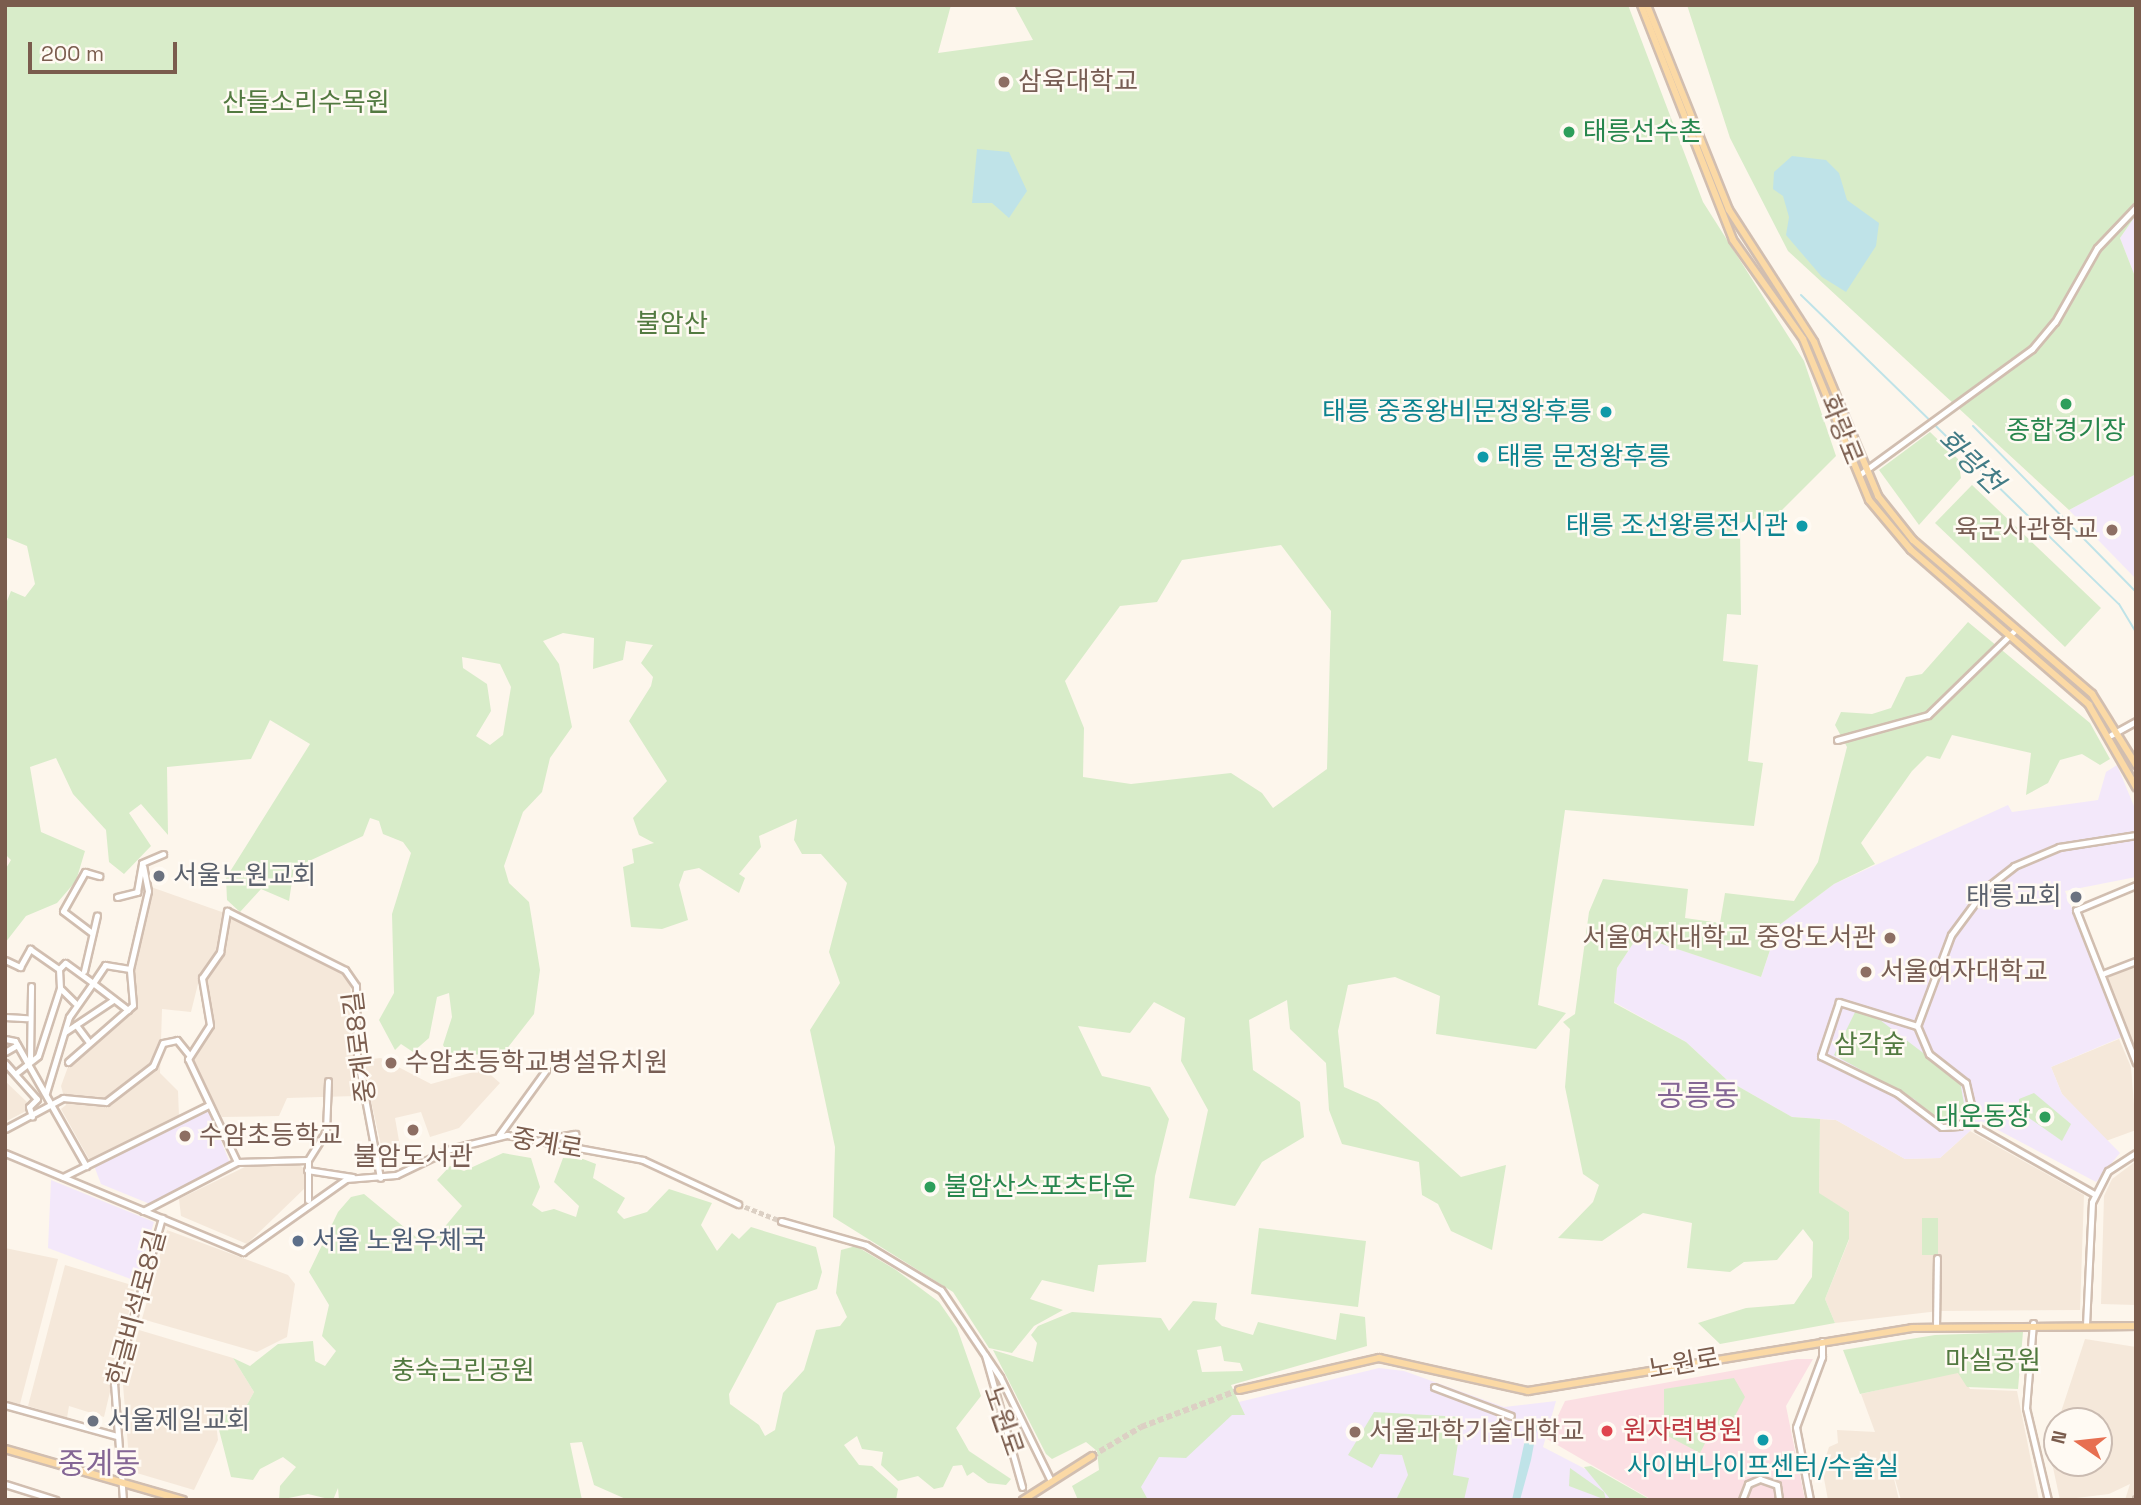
<!DOCTYPE html>
<meta charset="utf-8">
<style>
body{margin:0}
#map{position:relative;width:2141px;height:1505px;overflow:hidden;background:#fdf6ec;font-family:"Space Grotesk","Noto Sans KR",sans-serif}
div>[style]{position:absolute}
[style*='--x']{left:calc(var(--x)*1px);top:calc(var(--y)*1px);width:calc(var(--w)*1px);rotate:calc(var(--a)*1deg)}
.residential>*{inset:0;background:#f5e8da}
.education>*{inset:0;background:#f3e8fa}
.medical>*{inset:0;background:#fbdfe3}
.green>*{inset:0;background:#d8ecc9}
.water>*{inset:0;background:#bfe3e8}
.stream>*{height:2px;margin:-1px;padding:0 1px;transform-origin:1px;border-radius:1px;background:#bfe3e8}
.minor-tunnel>*{height:5px;margin-top:-2.5px;transform-origin:0;background:repeating-linear-gradient(90deg,#dcd0c4 0 5px,transparent 0 7.5px)}
.major-tunnel>*{height:6px;margin-top:-3px;transform-origin:0;background:repeating-linear-gradient(90deg,#dcd0c4 0 6px,transparent 0 9px)}
.roads{filter:drop-shadow(2px 0 #d1beb0) drop-shadow(-2px 0 #d1beb0) drop-shadow(0 2px #d1beb0) drop-shadow(0 -2px #d1beb0)}
.minor>*{height:5px;margin:-2.5px;padding:0 2.5px;transform-origin:2.5px;border-radius:2.5px;background:#fff}
.major>*{height:6px;margin:-3px;padding:0 3px;transform-origin:3px;border-radius:3px;background:#fbd9a5}
.dots>*{width:19px;height:19px;translate:-50% -50%;box-sizing:border-box;border:4px solid #fffaf3;border-radius:50%}
span{translate:-50% -50%;white-space:nowrap;text-align:center;line-height:1.15;-webkit-text-stroke:5px #fffaf3;paint-order:stroke}
.education-label{font-size:26px;color:#785e54}
.left{translate:0 -50%;text-align:left}
.right{translate:-100% -50%;text-align:right}
.park-label{font-size:26px;color:#537a41}
.leisure-label{font-size:26px;color:#27864d}
.culture-label{font-size:26px;color:#0d838f}
.street-label{font-size:26px;color:#7a5c4d}
.worship-label{font-size:26px;color:#5b616d}
.service-label{font-size:26px;color:#4e5e75}
.health-label{font-size:26px;color:#be3a42}
.water-label{font-size:28px;color:#437c86;font-style:italic}
.quarter-label{font-size:30px;color:#846695}
.frame{position:absolute;inset:0;border:7px solid #7a5c4d;pointer-events:none}
.north{position:absolute;left:2043px;top:1407px;width:70px;height:70px;box-sizing:border-box;background:#fffaf3;border:2px solid #cabbb1;border-radius:50%;rotate:284deg;font-size:19px;font-weight:700;line-height:28px;text-align:center;color:#7a5c4d}
.north::after{content:'';display:block;margin:auto;width:24px;height:32px;background:#e76f51;clip-path:polygon(50% 0,100% 100%,50% 72%,0 100%)}
.scale{position:absolute;left:28px;top:42px;width:149px;height:32px;box-sizing:border-box;border:4px solid #7a5c4d;border-top:0;padding-left:9px;font-size:21px;line-height:24px;white-space:nowrap;color:#7a5c4d;-webkit-text-stroke:5px #fffaf3;paint-order:stroke}
</style>
<div id="map">
<div class="residential">
<div style="clip-path:polygon(151px 887px,253px 923px,342px 971px,350px 980px,356px 1096px,287px 1098px,279px 1116px,222px 1117px,194px 1065px,195px 1046px,212px 1026px,201px 972px,191px 1012px,162px 1009px,160px 1073px,178px 1091px,179px 1116px,90px 1161px,61px 1109px,66px 1105px,61px 1086px,73px 1053px,134px 1006px,132px 969px)"></div>
<div style="clip-path:polygon(2136px 965px,2136px 1052px,2106px 976px)"></div>
<div style="clip-path:polygon(2119px 1039px,2131px 1067px,2136px 1130px,2106px 1141px,2062px 1094px,2051px 1067px)"></div>
<div style="clip-path:polygon(381px 1058px,431px 1084px,484px 1069px,500px 1083px,459px 1128px,430px 1137px,421px 1112px,395px 1118px,401px 1152px,384px 1159px,362px 1060px)"></div>
<div style="clip-path:polygon(5px 1081px,27px 1102px,26px 1111px,5px 1122px)"></div>
<div style="clip-path:polygon(1820px 1119px,1836px 1120px,1905px 1159px,1940px 1158px,1970px 1131px,2084px 1195px,2080px 1310px,1939px 1311px,1835px 1323px,1825px 1299px,1849px 1240px,1849px 1212px,1819px 1194px)"></div>
<div style="clip-path:polygon(295px 1160px,304px 1169px,305px 1188px,247px 1244px,181px 1216px,179px 1199px,253px 1163px)"></div>
<div style="clip-path:polygon(2136px 1161px,2136px 1305px,2101px 1304px,2104px 1196px,2112px 1179px)"></div>
<div style="clip-path:polygon(167px 1230px,288px 1275px,295px 1284px,287px 1337px,257px 1352px,142px 1319px)"></div>
<div style="clip-path:polygon(5px 1248px,58px 1259px,20px 1404px,5px 1401px)"></div>
<div style="clip-path:polygon(65px 1265px,135px 1286px,104px 1417px,69px 1406px,67px 1418px,28px 1406px)"></div>
<div style="clip-path:polygon(139px 1330px,233px 1358px,254px 1392px,243px 1412px,215px 1414px,218px 1440px,194px 1490px,130px 1471px,123px 1385px)"></div>
<div style="clip-path:polygon(2085px 1339px,2136px 1347px,2136px 1500px,2125px 1500px,2130px 1484px,2109px 1494px,2060px 1500px,2049px 1449px,2057px 1425px,2057px 1463px,2099px 1463px,2099px 1421px,2058px 1421px)"></div>
<div style="clip-path:polygon(1959px 1371px,1970px 1389px,2017px 1391px,2039px 1500px,1901px 1500px,1890px 1462px,1899px 1500px,1828px 1500px,1822px 1468px,1829px 1447px,1838px 1443px,1837px 1430px,1875px 1432px,1861px 1394px)"></div>
</div>
<div class="education">
<div style="clip-path:polygon(2136px 215px,2136px 279px,2120px 238px)"></div>
<div style="clip-path:polygon(2136px 474px,2136px 579px,2069px 510px)"></div>
<div style="clip-path:polygon(2117px 765px,2136px 811px,2136px 877px,2065px 891px,2122px 1037px,2051px 1067px,2062px 1094px,2120px 1153px,2096px 1182px,1981px 1121px,1940px 1158px,1905px 1159px,1836px 1120px,1792px 1117px,1727px 1080px,1686px 1042px,1614px 1002px,1617px 968px,1638px 936px,1761px 977px,1778px 926px,1834px 884px,2008px 805px,2012px 812px,2098px 800px,2106px 772px)"></div>
<div style="clip-path:polygon(208px 1109px,230px 1163px,150px 1204px,101px 1184px,93px 1163px)"></div>
<div style="clip-path:polygon(51px 1180px,154px 1222px,136px 1281px,48px 1248px)"></div>
<div style="clip-path:polygon(1379px 1368px,1404px 1371px,1504px 1407px,1556px 1401px,1543px 1447px,1645px 1500px,1098px 1500px,1214px 1408px)"></div>
</div>
<div class="medical">
<div style="clip-path:polygon(1797px 1359px,1813px 1359px,1786px 1406px,1805px 1500px,1652px 1500px,1547px 1439px,1565px 1401px)"></div>
</div>
<div class="green">
<div style="clip-path:polygon(evenodd,5px 5px,951px 5px,938px 53px,1033px 40px,1014px 5px,1628px 5px,1703px 202px,1804px 361px,1836px 456px,1781px 511px,1740px 523px,1741px 615px,1727px 614px,1723px 661px,1758px 665px,1748px 761px,1763px 763px,1754px 826px,1565px 810px,1538px 1005px,1566px 1013px,1536px 1049px,1436px 1034px,1440px 996px,1395px 977px,1348px 985px,1338px 1031px,1344px 1087px,1378px 1102px,1461px 1177px,1506px 1165px,1492px 1250px,1451px 1231px,1438px 1204px,1422px 1195px,1419px 1162px,1342px 1144px,1329px 1110px,1326px 1063px,1290px 1029px,1287px 1000px,1249px 1020px,1253px 1070px,1300px 1102px,1304px 1137px,1262px 1162px,1235px 1206px,1189px 1198px,1208px 1110px,1181px 1061px,1185px 1018px,1154px 1002px,1130px 1033px,1078px 1026px,1102px 1076px,1150px 1087px,1169px 1119px,1155px 1176px,1146px 1262px,1098px 1265px,1094px 1292px,1042px 1280px,1030px 1299px,1063px 1310px,1034px 1326px,1012px 1353px,989px 1348px,953px 1292px,833px 1217px,835px 1147px,810px 1030px,840px 983px,829px 952px,847px 883px,821px 854px,802px 854px,794px 840px,797px 819px,759px 836px,761px 847px,739px 874px,745px 878px,739px 893px,699px 868px,684px 871px,679px 885px,688px 920px,662px 929px,631px 927px,623px 867px,634px 863px,632px 849px,654px 843px,639px 835px,633px 818px,667px 781px,629px 721px,651px 686px,653px 677px,641px 663px,653px 645px,626px 641px,623px 660px,593px 669px,594px 638px,563px 633px,543px 641px,559px 664px,572px 727px,550px 758px,542px 792px,523px 812px,504px 866px,509px 883px,529px 902px,540px 970px,534px 1014px,502px 1055px,448px 1054px,443px 1045px,452px 1017px,449px 993px,437px 997px,429px 1038px,413px 1052px,401px 1044px,395px 1050px,379px 1020px,394px 993px,392px 914px,411px 853px,403px 842px,383px 834px,379px 821px,370px 818px,363px 836px,294px 868px,289px 901px,261px 889px,240px 912px,227px 900px,226px 878px,310px 744px,270px 720px,251px 759px,167px 767px,168px 835px,141px 804px,129px 813px,151px 846px,124px 874px,109px 862px,106px 830px,73px 794px,56px 758px,30px 767px,41px 832px,85px 851px,76px 881px,57px 903px,26px 916px,5px 943px,5px 870px,11px 860px,5px 854px,5px 606px,11px 591px,25px 597px,35px 584px,27px 546px,5px 537px,5px 5px,1281px 545px,1331px 611px,1327px 769px,1273px 808px,1262px 793px,1231px 773px,1131px 784px,1083px 777px,1084px 728px,1065px 681px,1120px 606px,1157px 602px,1182px 560px,1281px 545px,5px 5px,462px 657px,500px 664px,511px 687px,503px 735px,490px 745px,476px 736px,491px 711px,487px 684px,463px 668px,462px 657px)"></div>
<div style="clip-path:polygon(1687px 5px,2136px 5px,2136px 215px,2120px 238px,2136px 279px,2136px 474px,2069px 510px,1788px 251px,1730px 138px)"></div>
<div style="clip-path:polygon(1930px 432px,1958px 459px,1961px 478px,1919px 525px,1879px 470px)"></div>
<div style="clip-path:polygon(1972px 485px,2101px 608px,2065px 647px,1935px 523px)"></div>
<div style="clip-path:polygon(1968px 622px,2090px 723px,2110px 759px,2100px 765px,2082px 754px,2060px 760px,2048px 783px,2026px 795px,2031px 753px,1952px 735px,1940px 759px,1927px 756px,1912px 771px,1861px 843px,1875px 864px,1834px 884px,1778px 926px,1761px 977px,1638px 936px,1617px 968px,1614px 1003px,1686px 1042px,1727px 1080px,1792px 1117px,1820px 1119px,1819px 1193px,1849px 1212px,1849px 1239px,1825px 1299px,1835px 1323px,1720px 1344px,1698px 1323px,1746px 1308px,1794px 1304px,1812px 1277px,1813px 1242px,1803px 1229px,1777px 1260px,1744px 1262px,1730px 1272px,1687px 1268px,1692px 1223px,1643px 1213px,1602px 1241px,1558px 1238px,1593px 1202px,1599px 1185px,1583px 1174px,1565px 1087px,1570px 1029px,1563px 1022px,1575px 1014px,1589px 912px,1603px 879px,1688px 889px,1685px 918px,1720px 923px,1725px 893px,1794px 901px,1818px 862px,1847px 747px,1835px 725px,1841px 712px,1872px 714px,1891px 708px,1906px 677px,1922px 674px)"></div>
<div style="clip-path:polygon(1859px 1004px,1960px 1081px,1966px 1115px,1939px 1122px,1914px 1099px,1834px 1055px)"></div>
<div style="clip-path:polygon(2034px 1093px,2071px 1124px,2062px 1141px,2019px 1111px,2019px 1099px)"></div>
<div style="clip-path:polygon(503px 1153px,531px 1158px,540px 1187px,532px 1205px,542px 1212px,554px 1209px,576px 1217px,579px 1206px,554px 1182px,563px 1158px,583px 1159px,596px 1164px,593px 1178px,625px 1198px,617px 1212px,624px 1219px,647px 1212px,669px 1189px,712px 1203px,701px 1225px,717px 1251px,732px 1233px,739px 1239px,751px 1227px,816px 1247px,822px 1272px,817px 1289px,777px 1303px,729px 1394px,730px 1404px,759px 1425px,765px 1436px,775px 1430px,783px 1393px,804px 1370px,816px 1330px,840px 1326px,847px 1317px,836px 1293px,841px 1250px,856px 1246px,896px 1270px,939px 1302px,957px 1328px,981px 1396px,956px 1428px,969px 1451px,1011px 1479px,1006px 1485px,988px 1483px,973px 1472px,967px 1476px,962px 1465px,953px 1466px,943px 1487px,934px 1489px,918px 1476px,898px 1481px,881px 1465px,883px 1452px,862px 1449px,857px 1436px,844px 1445px,859px 1465px,872px 1466px,898px 1489px,896px 1500px,628px 1500px,594px 1485px,582px 1442px,570px 1443px,582px 1500px,339px 1500px,338px 1488px,333px 1500px,308px 1494px,279px 1500px,280px 1486px,296px 1467px,283px 1457px,260px 1469px,253px 1480px,231px 1477px,215px 1414px,243px 1412px,254px 1392px,233px 1358px,250px 1366px,278px 1344px,313px 1341px,315px 1361px,325px 1366px,336px 1351px,322px 1336px,329px 1305px,309px 1272px,338px 1212px,351px 1197px,364px 1194px,428px 1247px,462px 1206px,437px 1180px,450px 1166px,464px 1171px)"></div>
<div style="clip-path:polygon(1922px 1218px,1938px 1218px,1938px 1255px,1922px 1255px)"></div>
<div style="clip-path:polygon(1259px 1228px,1366px 1241px,1358px 1307px,1251px 1294px)"></div>
<div style="clip-path:polygon(evenodd,1193px 1301px,1217px 1303px,1215px 1319px,1222px 1326px,1253px 1335px,1258px 1322px,1336px 1340px,1340px 1313px,1365px 1317px,1367px 1346px,1231px 1385px,1245px 1415px,1232px 1415px,1186px 1458px,1159px 1457px,1141px 1487px,1148px 1500px,1078px 1500px,1072px 1486px,1099px 1470px,1097px 1451px,1086px 1442px,1052px 1459px,1046px 1454px,993px 1350px,1033px 1362px,1037px 1343px,1031px 1335px,1038px 1326px,1072px 1312px,1161px 1318px,1169px 1331px,1193px 1301px,1221px 1346px,1224px 1361px,1240px 1363px,1243px 1371px,1202px 1372px,1197px 1350px,1221px 1346px)"></div>
<div style="clip-path:polygon(2023px 1332px,2018px 1389px,1967px 1387px,1958px 1373px,1860px 1394px,1843px 1350px,1935px 1335px)"></div>
<div style="clip-path:polygon(1734px 1378px,1745px 1397px,1728px 1429px,1715px 1424px,1700px 1453px,1664px 1434px,1664px 1389px)"></div>
<div style="clip-path:polygon(1374px 1412px,1462px 1417px,1453px 1475px,1469px 1478px,1464px 1500px,1396px 1500px,1408px 1475px,1402px 1455px,1380px 1454px,1372px 1468px,1348px 1455px)"></div>
<div style="clip-path:polygon(1591px 1466px,1651px 1500px,1611px 1500px,1584px 1467px)"></div>
<div style="clip-path:polygon(1570px 1468px,1604px 1492px,1606px 1500px,1569px 1486px)"></div>
</div>
<div class="water">
<div style="clip-path:polygon(977px 149px,1009px 152px,1027px 191px,1009px 218px,992px 203px,972px 203px)"></div>
<div style="clip-path:polygon(1792px 156px,1826px 160px,1839px 173px,1847px 200px,1879px 223px,1876px 246px,1846px 292px,1822px 277px,1786px 235px,1789px 217px,1783px 196px,1773px 189px,1774px 172px)"></div>
<div style="clip-path:polygon(1529px 1421px,1538px 1423px,1531px 1460px,1520px 1500px,1512px 1500px)"></div>
</div>
<div class="stream">
<div style="--x:1801;--y:295;--w:443;--a:44.2"></div>
<div style="--x:2119;--y:604;--w:33;--a:59"></div>
<div style="--x:1973;--y:426;--w:233;--a:45.5"></div>
</div>
<div class="minor-tunnel">
<div style="--x:738;--y:1204;--w:46;--a:21.6"></div>
</div>
<div class="major-tunnel">
<div style="--x:1092;--y:1456;--w:57;--a:-30.6"></div>
<div style="--x:1141;--y:1427;--w:105;--a:-20.7"></div>
</div>
<div class="roads">
<div class="minor">
<div style="--x:1859;--y:475;--w:214;--a:-36.1"></div>
<div style="--x:2032;--y:349;--w:35;--a:-50"></div>
<div style="--x:2055;--y:322;--w:85;--a:-60.4"></div>
<div style="--x:2097;--y:248;--w:57;--a:-46.4"></div>
<div style="--x:2111;--y:735;--w:29;--a:-29"></div>
<div style="--x:1837;--y:740;--w:94;--a:-15.4"></div>
<div style="--x:1928;--y:715;--w:120;--a:-44.3"></div>
<div style="--x:2136;--y:885;--w:65;--a:157.4"></div>
<div style="--x:2076;--y:910;--w:164;--a:68.6"></div>
<div style="--x:117;--y:897;--w:21;--a:-14"></div>
<div style="--x:137;--y:892;--w:29;--a:-80"></div>
<div style="--x:142;--y:863;--w:23;--a:-23"></div>
<div style="--x:92;--y:933;--w:36;--a:-143"></div>
<div style="--x:63;--y:911;--w:45;--a:-60.6"></div>
<div style="--x:85;--y:872;--w:15;--a:16"></div>
<div style="--x:5;--y:960;--w:17;--a:25"></div>
<div style="--x:20;--y:967;--w:21;--a:-61"></div>
<div style="--x:30;--y:949;--w:35;--a:35"></div>
<div style="--x:59;--y:969;--w:19;--a:87"></div>
<div style="--x:60;--y:988;--w:71;--a:107.9"></div>
<div style="--x:38;--y:1056;--w:29;--a:142"></div>
<div style="--x:84;--y:971;--w:57;--a:-76.9"></div>
<div style="--x:2102;--y:974;--w:36;--a:-21"></div>
<div style="--x:60;--y:988;--w:21;--a:45"></div>
<div style="--x:128;--y:1010;--w:44;--a:-142.4"></div>
<div style="--x:93;--y:983;--w:22;--a:-56"></div>
<div style="--x:105;--y:965;--w:25;--a:9"></div>
<div style="--x:5;--y:1017;--w:22;--a:3"></div>
<div style="--x:76;--y:1025;--w:20;--a:53"></div>
<div style="--x:1917;--y:1026;--w:82;--a:-162.9"></div>
<div style="--x:1839;--y:1002;--w:57;--a:108.4"></div>
<div style="--x:1821;--y:1056;--w:85;--a:26"></div>
<div style="--x:1897;--y:1093;--w:56;--a:37.1"></div>
<div style="--x:1942;--y:1127;--w:17;--a:-3"></div>
<div style="--x:1959;--y:1126;--w:24;--a:-60"></div>
<div style="--x:1971;--y:1105;--w:23;--a:-103"></div>
<div style="--x:1966;--y:1083;--w:47;--a:-141.9"></div>
<div style="--x:1929;--y:1054;--w:30;--a:-113"></div>
<div style="--x:1917;--y:1026;--w:97;--a:-69.5"></div>
<div style="--x:1951;--y:935;--w:57;--a:-53.5"></div>
<div style="--x:1985;--y:889;--w:37;--a:-38"></div>
<div style="--x:2014;--y:866;--w:49;--a:-22.9"></div>
<div style="--x:2059;--y:847;--w:78;--a:-8.9"></div>
<div style="--x:65;--y:1032;--w:58;--a:-33.7"></div>
<div style="--x:5;--y:1039;--w:10;--a:11"></div>
<div style="--x:15;--y:1041;--w:144;--a:60.4"></div>
<div style="--x:5;--y:1052;--w:14;--a:-30"></div>
<div style="--x:30;--y:1061;--w:75;--a:-89.2"></div>
<div style="--x:68;--y:1062;--w:86;--a:-41.2"></div>
<div style="--x:133;--y:1005;--w:36;--a:-95"></div>
<div style="--x:130;--y:969;--w:80;--a:-77"></div>
<div style="--x:148;--y:891;--w:25;--a:-101"></div>
<div style="--x:5;--y:1063;--w:48;--a:48.4"></div>
<div style="--x:37;--y:1099;--w:11;--a:135"></div>
<div style="--x:29;--y:1107;--w:10;--a:73"></div>
<div style="--x:46;--y:1093;--w:79;--a:-73.2"></div>
<div style="--x:69;--y:1017;--w:42;--a:-54.8"></div>
<div style="--x:93;--y:983;--w:34;--a:-144"></div>
<div style="--x:65;--y:963;--w:8;--a:135"></div>
<div style="--x:1978;--y:1128;--w:133;--a:29.6"></div>
<div style="--x:5;--y:1129;--w:66;--a:-28.1"></div>
<div style="--x:63;--y:1098;--w:43;--a:5.3"></div>
<div style="--x:106;--y:1102;--w:59;--a:-37.5"></div>
<div style="--x:153;--y:1066;--w:25;--a:-67"></div>
<div style="--x:163;--y:1043;--w:14;--a:-12"></div>
<div style="--x:177;--y:1040;--w:19;--a:51"></div>
<div style="--x:499;--y:1135;--w:80;--a:-54.1"></div>
<div style="--x:540;--y:1140;--w:36;--a:-10"></div>
<div style="--x:5;--y:1153;--w:258;--a:22.6"></div>
<div style="--x:243;--y:1252;--w:126;--a:-35.3"></div>
<div style="--x:346;--y:1179;--w:50;--a:-4.6"></div>
<div style="--x:396;--y:1175;--w:60;--a:-25.7"></div>
<div style="--x:450;--y:1149;--w:59;--a:-13.8"></div>
<div style="--x:507;--y:1135;--w:138;--a:10.4"></div>
<div style="--x:643;--y:1160;--w:105;--a:24.9"></div>
<div style="--x:237;--y:1162;--w:114;--a:-115.4"></div>
<div style="--x:188;--y:1059;--w:40;--a:-57.1"></div>
<div style="--x:210;--y:1025;--w:48;--a:-99.7"></div>
<div style="--x:202;--y:978;--w:32;--a:-55"></div>
<div style="--x:220;--y:952;--w:42;--a:-80.3"></div>
<div style="--x:227;--y:911;--w:132;--a:26.6"></div>
<div style="--x:345;--y:970;--w:19;--a:55"></div>
<div style="--x:356;--y:986;--w:70;--a:89.2"></div>
<div style="--x:357;--y:1056;--w:124;--a:79.3"></div>
<div style="--x:307;--y:1170;--w:46;--a:8.8"></div>
<div style="--x:63;--y:1177;--w:163;--a:-26.3"></div>
<div style="--x:308;--y:1200;--w:40;--a:-90"></div>
<div style="--x:308;--y:1160;--w:34;--a:-58"></div>
<div style="--x:326;--y:1131;--w:50;--a:-87.7"></div>
<div style="--x:143;--y:1211;--w:106;--a:-27.5"></div>
<div style="--x:237;--y:1162;--w:71;--a:-1.6"></div>
<div style="--x:781;--y:1221;--w:88;--a:15.8"></div>
<div style="--x:866;--y:1245;--w:87;--a:31"></div>
<div style="--x:941;--y:1290;--w:105;--a:55.9"></div>
<div style="--x:1000;--y:1377;--w:116;--a:63.9"></div>
<div style="--x:2033;--y:1323;--w:85;--a:94.7"></div>
<div style="--x:2026;--y:1408;--w:95;--a:76.6"></div>
<div style="--x:2086;--y:1325;--w:123;--a:-87.2"></div>
<div style="--x:2092;--y:1202;--w:35;--a:-63"></div>
<div style="--x:2108;--y:1171;--w:33;--a:-33"></div>
<div style="--x:1936;--y:1327;--w:69;--a:-89.2"></div>
<div style="--x:985;--y:1355;--w:137;--a:74.3"></div>
<div style="--x:1434;--y:1387;--w:82;--a:20.6"></div>
<div style="--x:5;--y:1405;--w:116;--a:15.5"></div>
<div style="--x:5;--y:1484;--w:53;--a:17.4"></div>
<div style="--x:123;--y:1500;--w:116;--a:-94.4"></div>
<div style="--x:114;--y:1384;--w:173;--a:-73.9"></div>
<div style="--x:1742;--y:1500;--w:17;--a:-69"></div>
<div style="--x:1748;--y:1484;--w:13;--a:-23"></div>
<div style="--x:1760;--y:1479;--w:18;--a:19"></div>
<div style="--x:1777;--y:1485;--w:15;--a:82"></div>
<div style="--x:1810;--y:1500;--w:74;--a:-100.9"></div>
<div style="--x:1796;--y:1427;--w:75;--a:-69.6"></div>
<div style="--x:1822;--y:1357;--w:16;--a:-90"></div>
<div style="--x:2136;--y:1500;--w:1;--a:-90"></div>
</div>
<div class="major">
<div style="--x:1641;--y:5;--w:252;--a:68.6"></div>
<div style="--x:1733;--y:240;--w:121;--a:54.7"></div>
<div style="--x:1803;--y:339;--w:174;--a:67.7"></div>
<div style="--x:1869;--y:500;--w:65;--a:50"></div>
<div style="--x:1911;--y:550;--w:236;--a:41"></div>
<div style="--x:2089;--y:705;--w:95;--a:60.2"></div>
<div style="--x:1647;--y:5;--w:221;--a:68.2"></div>
<div style="--x:1729;--y:210;--w:157;--a:57.2"></div>
<div style="--x:1814;--y:342;--w:167;--a:67.4"></div>
<div style="--x:1878;--y:496;--w:56;--a:51.5"></div>
<div style="--x:1913;--y:540;--w:236;--a:40.7"></div>
<div style="--x:2092;--y:694;--w:84;--a:58.2"></div>
<div style="--x:1239;--y:1390;--w:144;--a:-12.9"></div>
<div style="--x:1379;--y:1358;--w:153;--a:12.5"></div>
<div style="--x:1528;--y:1391;--w:389;--a:-9.3"></div>
<div style="--x:1912;--y:1328;--w:224;--a:-0.5"></div>
<div style="--x:5;--y:1449;--w:185;--a:16"></div>
<div style="--x:1023;--y:1500;--w:82;--a:-32.5"></div>
</div>
</div>
<div class="dots">
<div style="left:1004px;top:82px;background:#8d6e63"></div>
<div style="left:1569px;top:132px;background:#2e9e5b"></div>
<div style="left:2066px;top:404px;background:#2e9e5b"></div>
<div style="left:1606px;top:412px;background:#0f9aa8"></div>
<div style="left:1483px;top:457px;background:#0f9aa8"></div>
<div style="left:1802px;top:526px;background:#0f9aa8"></div>
<div style="left:2112px;top:530px;background:#8d6e63"></div>
<div style="left:159px;top:876px;background:#6b7280"></div>
<div style="left:2076px;top:897px;background:#6b7280"></div>
<div style="left:1890px;top:938px;background:#8d6e63"></div>
<div style="left:1866px;top:972px;background:#8d6e63"></div>
<div style="left:391px;top:1063px;background:#8d6e63"></div>
<div style="left:2045px;top:1117px;background:#2e9e5b"></div>
<div style="left:413px;top:1130px;background:#8d6e63"></div>
<div style="left:185px;top:1136px;background:#8d6e63"></div>
<div style="left:930px;top:1187px;background:#2e9e5b"></div>
<div style="left:298px;top:1241px;background:#5c6f8a"></div>
<div style="left:93px;top:1421px;background:#6b7280"></div>
<div style="left:1607px;top:1431px;background:#e0444e"></div>
<div style="left:1355px;top:1432px;background:#8d6e63"></div>
<div style="left:1763px;top:1440px;background:#0f9aa8"></div>
</div>
<div class="education-label">
<span class="left" style="left:1018px;top:82px">삼육대학교</span>
<span class="right" style="left:2098px;top:530px">육군사관학교</span>
<span class="right" style="left:1876px;top:938px">서울여자대학교 중앙도서관</span>
<span class="left" style="left:1880px;top:972px">서울여자대학교</span>
<span class="left" style="left:405px;top:1063px">수암초등학교병설유치원</span>
<span class="left" style="left:199px;top:1136px">수암초등학교</span>
<span style="left:413px;top:1157px">불암도서관</span>
<span class="left" style="left:1369px;top:1432px">서울과학기술대학교</span>
</div>
<div class="park-label">
<span style="left:306px;top:103px">산들소리수목원</span>
<span style="left:672px;top:324px">불암산</span>
<span style="left:1870px;top:1045px">삼각숲</span>
<span style="left:1993px;top:1361px">마실공원</span>
<span style="left:463px;top:1371px">충숙근린공원</span>
</div>
<div class="leisure-label">
<span class="left" style="left:1583px;top:132px">태릉선수촌</span>
<span style="left:2066px;top:431px">종합경기장</span>
<span class="right" style="left:2031px;top:1117px">대운동장</span>
<span class="left" style="left:944px;top:1187px">불암산스포츠타운</span>
</div>
<div class="culture-label">
<span class="right" style="left:1592px;top:412px">태릉 중종왕비문정왕후릉</span>
<span class="left" style="left:1497px;top:457px">태릉 문정왕후릉</span>
<span class="right" style="left:1788px;top:526px">태릉 조선왕릉전시관</span>
<span style="left:1763px;top:1467px">사이버나이프센터/수술실</span>
</div>
<div class="street-label">
<span style="left:1841px;top:430px;rotate:68deg">화랑로</span>
<span style="left:360px;top:1047px;rotate:-97deg">중계로8길</span>
<span style="left:547px;top:1144px;rotate:10deg">중계로</span>
<span style="left:137px;top:1308px;rotate:-75deg">한글비석로8길</span>
<span style="left:1684px;top:1364px;rotate:-10deg">노원로</span>
<span style="left:1003px;top:1421px;rotate:71deg">노원로</span>
</div>
<div class="worship-label">
<span class="left" style="left:173px;top:876px">서울노원교회</span>
<span class="right" style="left:2062px;top:897px">태릉교회</span>
<span class="left" style="left:107px;top:1421px">서울제일교회</span>
</div>
<div class="service-label">
<span class="left" style="left:312px;top:1241px">서울 노원우체국</span>
</div>
<div class="health-label">
<span class="left" style="left:1623px;top:1431px">원자력병원</span>
</div>
<div class="water-label">
<span style="left:1971px;top:461px;rotate:44deg">화랑천</span>
</div>
<div class="quarter-label">
<span style="left:1698px;top:1096px">공릉동</span>
<span style="left:99px;top:1464px">중계동</span>
</div>
<div class="frame"></div>
<div class="north">N</div>
<div class="scale">200 m</div>
</div>
